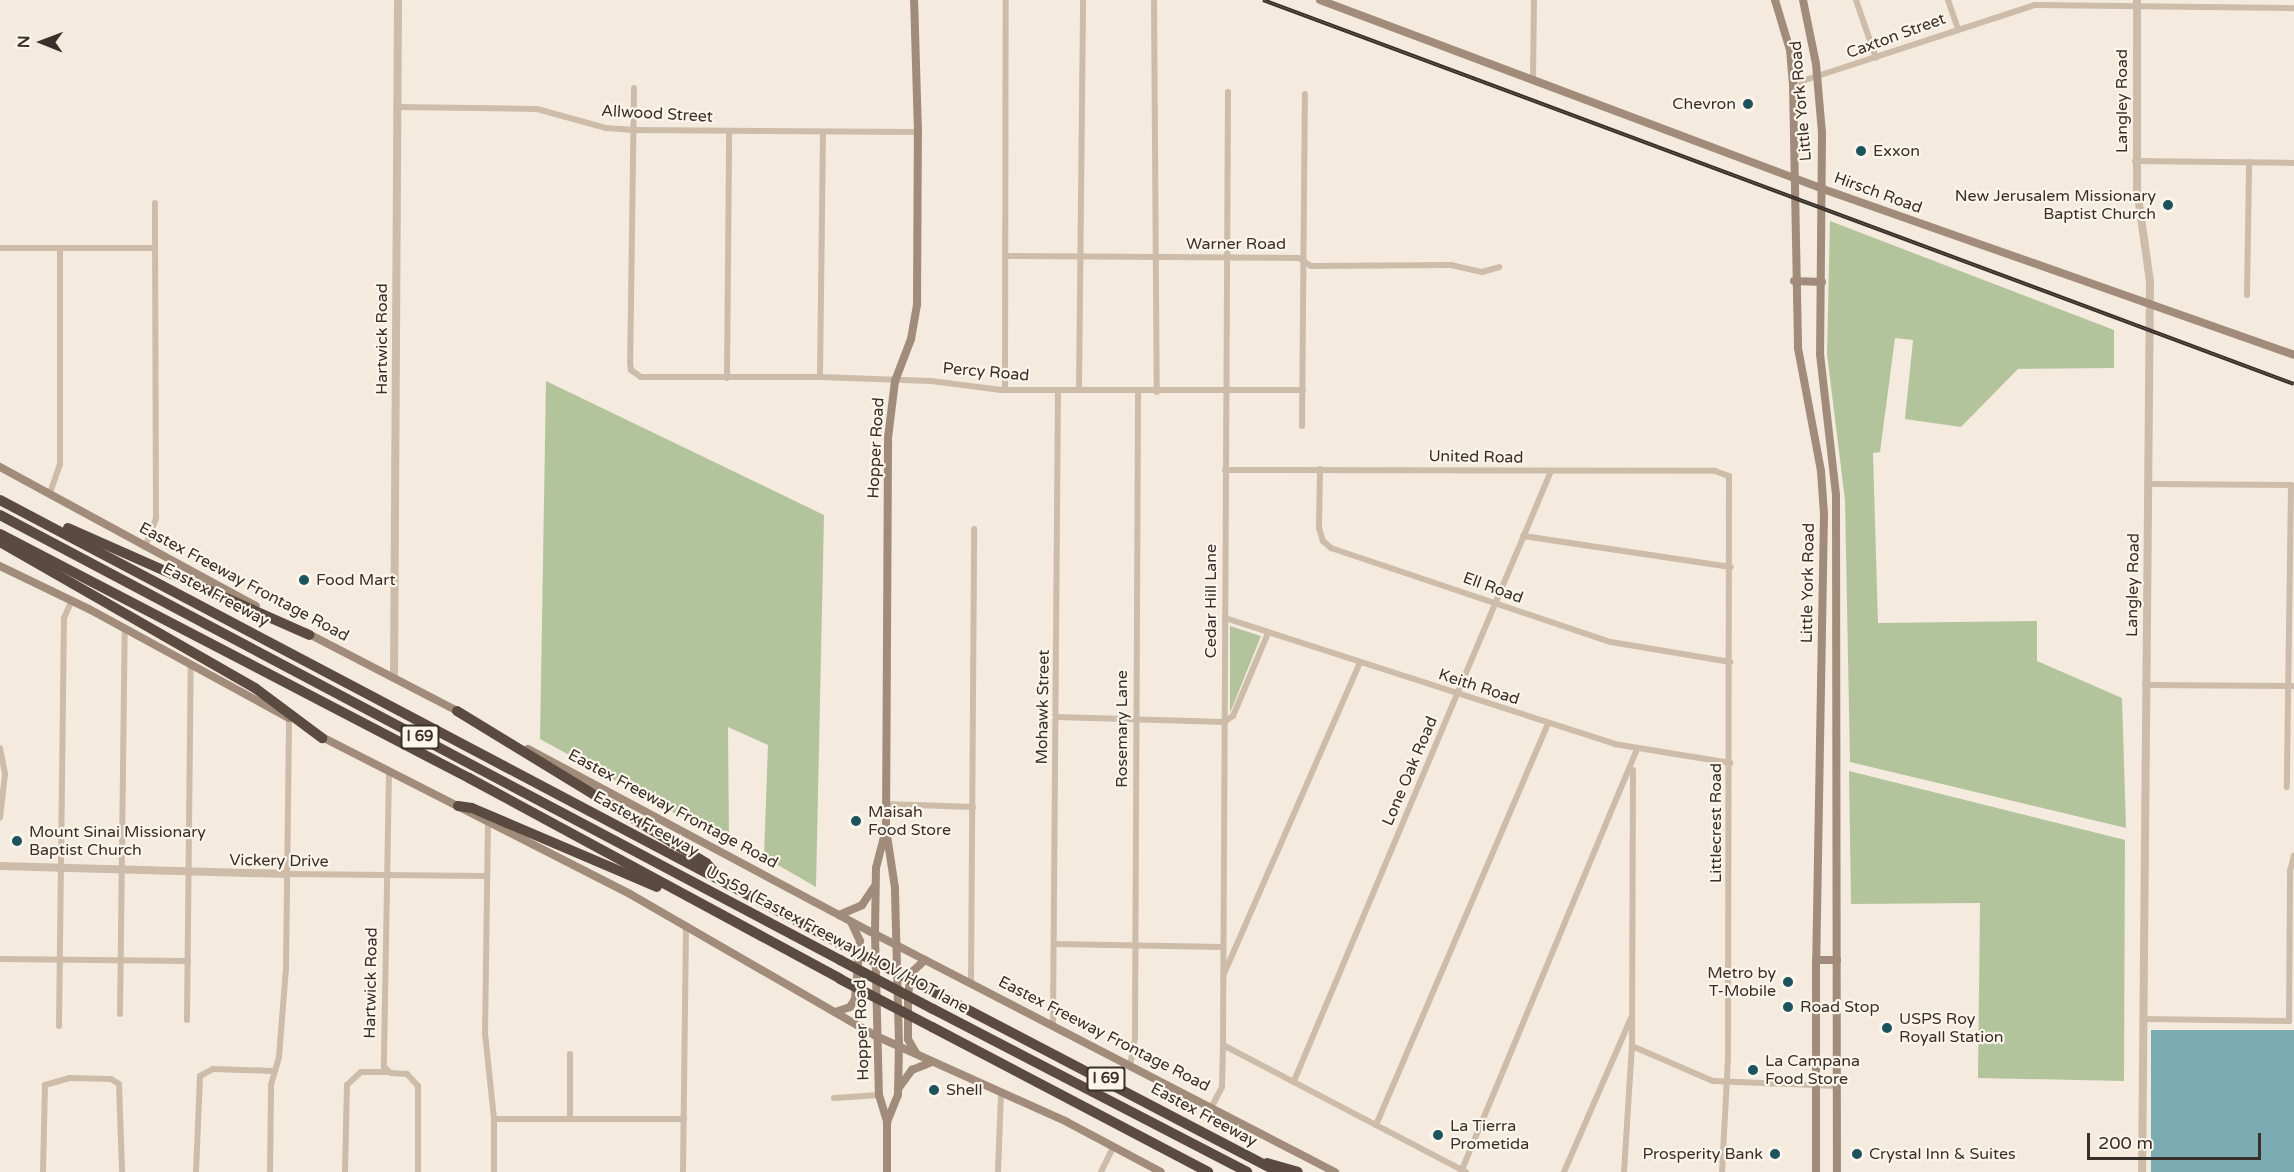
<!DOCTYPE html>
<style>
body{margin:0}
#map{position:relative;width:2294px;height:1172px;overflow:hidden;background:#f4ebde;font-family:"Varela Round",sans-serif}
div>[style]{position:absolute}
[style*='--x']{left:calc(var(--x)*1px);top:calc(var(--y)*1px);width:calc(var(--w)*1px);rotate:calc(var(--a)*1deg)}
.green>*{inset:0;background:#b3c49d}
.water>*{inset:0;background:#7babb2}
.minor>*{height:6px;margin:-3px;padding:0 3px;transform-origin:3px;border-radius:3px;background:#cdbca9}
.tertiary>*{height:8px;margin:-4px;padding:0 4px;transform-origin:4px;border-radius:4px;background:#cdbca9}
.secondary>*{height:8px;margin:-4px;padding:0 4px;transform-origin:4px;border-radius:4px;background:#a18b7a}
.motorway>*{height:10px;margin:-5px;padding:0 5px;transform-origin:5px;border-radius:5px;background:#5b4a40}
.rail>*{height:4px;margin-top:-2px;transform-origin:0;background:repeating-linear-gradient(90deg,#fbf5eb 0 4.5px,#393029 0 9px);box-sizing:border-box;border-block:2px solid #393029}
.motorway-bridge>*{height:10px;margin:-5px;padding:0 5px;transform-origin:5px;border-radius:5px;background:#5b4a40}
.dots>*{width:16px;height:16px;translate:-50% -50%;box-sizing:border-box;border:3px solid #fbf5eb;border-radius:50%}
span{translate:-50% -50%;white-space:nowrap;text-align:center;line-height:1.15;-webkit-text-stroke:4.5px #fbf5eb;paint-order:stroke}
.shield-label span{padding:2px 4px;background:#fbf5eb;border:2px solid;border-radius:4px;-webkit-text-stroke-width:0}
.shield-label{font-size:15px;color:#393029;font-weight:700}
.street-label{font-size:16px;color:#393029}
.poi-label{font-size:16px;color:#393029}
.right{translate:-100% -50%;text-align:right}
.left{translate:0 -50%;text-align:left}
.north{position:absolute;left:12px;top:12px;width:60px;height:60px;-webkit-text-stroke:4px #fbf5eb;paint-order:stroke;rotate:271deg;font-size:16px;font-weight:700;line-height:24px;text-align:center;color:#393029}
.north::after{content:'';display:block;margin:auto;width:21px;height:27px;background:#393029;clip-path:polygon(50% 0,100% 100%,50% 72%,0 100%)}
.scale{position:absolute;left:2087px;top:1133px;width:174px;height:27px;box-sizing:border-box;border:3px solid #393029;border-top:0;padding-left:8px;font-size:18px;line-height:21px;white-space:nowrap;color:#393029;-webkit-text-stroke:4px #fbf5eb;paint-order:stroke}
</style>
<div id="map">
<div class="green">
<div style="clip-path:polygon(1830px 221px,2114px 330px,2114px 368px,2018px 369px,1961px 427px,1905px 419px,1913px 340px,1895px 338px,1880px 452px,1873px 453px,1878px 623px,2037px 621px,2037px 661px,2122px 698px,2126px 828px,1850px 762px,1845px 500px,1827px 354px)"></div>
<div style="clip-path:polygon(546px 381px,824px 515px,816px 887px,764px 857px,768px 745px,728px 727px,729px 843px,540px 739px)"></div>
<div style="clip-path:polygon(1230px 626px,1261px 636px,1230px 713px)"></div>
<div style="clip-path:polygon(1849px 771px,2125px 840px,2124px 1081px,1978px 1078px,1980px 903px,1851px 904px)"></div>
</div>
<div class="water">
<div style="clip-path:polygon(2151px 1030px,2294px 1030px,2294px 1172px,2151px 1172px)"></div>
</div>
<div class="minor">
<div style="--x:1154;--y:0;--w:392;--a:89.6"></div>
<div style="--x:1856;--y:0;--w:61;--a:71"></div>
<div style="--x:1948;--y:0;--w:31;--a:71"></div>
<div style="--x:1533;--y:80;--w:80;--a:-89.3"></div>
<div style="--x:1793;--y:84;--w:255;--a:-18.1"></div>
<div style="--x:2035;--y:5;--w:259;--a:0.7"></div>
<div style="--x:634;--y:88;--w:273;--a:90.8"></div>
<div style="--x:630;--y:361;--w:9;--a:84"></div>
<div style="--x:631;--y:370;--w:12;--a:35"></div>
<div style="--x:641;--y:377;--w:179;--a:0"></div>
<div style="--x:820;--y:377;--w:111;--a:2.1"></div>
<div style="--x:931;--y:381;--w:71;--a:7.3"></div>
<div style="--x:1001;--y:390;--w:302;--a:0"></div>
<div style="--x:397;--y:107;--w:140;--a:0.8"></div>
<div style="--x:537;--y:109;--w:72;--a:15.4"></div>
<div style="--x:606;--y:128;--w:27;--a:4"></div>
<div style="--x:633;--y:130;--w:285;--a:0.4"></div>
<div style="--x:2135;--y:161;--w:159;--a:0.7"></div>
<div style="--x:0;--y:248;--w:155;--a:0"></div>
<div style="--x:1006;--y:256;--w:293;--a:0.4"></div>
<div style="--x:1299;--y:258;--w:14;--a:34"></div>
<div style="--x:1311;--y:266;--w:140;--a:-0.4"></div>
<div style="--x:1451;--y:265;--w:32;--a:13"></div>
<div style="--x:1482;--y:272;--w:18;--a:-16"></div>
<div style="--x:2247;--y:295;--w:133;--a:-89.1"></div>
<div style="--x:820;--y:377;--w:245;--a:-89.3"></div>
<div style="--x:727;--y:378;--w:247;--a:-89.5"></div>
<div style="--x:1005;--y:390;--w:390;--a:-89.9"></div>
<div style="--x:1079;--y:390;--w:390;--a:-89.4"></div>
<div style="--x:1302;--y:426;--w:332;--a:-89.5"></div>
<div style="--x:1320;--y:469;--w:59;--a:91"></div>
<div style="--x:1319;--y:528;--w:14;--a:73"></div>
<div style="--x:1323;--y:541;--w:11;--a:41"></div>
<div style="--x:1331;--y:548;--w:295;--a:18.6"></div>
<div style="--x:1611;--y:642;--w:121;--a:9.5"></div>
<div style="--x:1225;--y:470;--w:490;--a:0.1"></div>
<div style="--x:1715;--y:471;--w:15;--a:20"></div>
<div style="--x:1729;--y:476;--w:582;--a:90.1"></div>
<div style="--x:1728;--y:1058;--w:114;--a:93"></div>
<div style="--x:2148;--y:484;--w:143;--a:0.4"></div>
<div style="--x:2291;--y:485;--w:302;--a:90.8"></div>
<div style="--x:50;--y:493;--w:31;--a:-71"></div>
<div style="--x:60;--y:464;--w:216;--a:-90"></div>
<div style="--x:1523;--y:536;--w:210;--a:8.5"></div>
<div style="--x:145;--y:547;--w:31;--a:-69"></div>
<div style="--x:156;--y:518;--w:315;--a:-90.2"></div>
<div style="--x:1225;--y:618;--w:409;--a:17.9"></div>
<div style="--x:1614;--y:744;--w:118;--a:9.3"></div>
<div style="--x:2145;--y:685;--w:148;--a:0.4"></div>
<div style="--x:1057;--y:717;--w:167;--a:1.7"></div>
<div style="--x:1224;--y:722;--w:11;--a:-34"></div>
<div style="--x:1233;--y:716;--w:90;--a:-67.1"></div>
<div style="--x:0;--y:748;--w:26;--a:79"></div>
<div style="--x:5;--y:774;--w:44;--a:96.5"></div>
<div style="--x:389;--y:771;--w:296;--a:91"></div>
<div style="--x:384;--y:1067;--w:9;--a:41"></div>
<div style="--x:391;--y:1073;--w:16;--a:4"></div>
<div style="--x:407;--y:1074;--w:16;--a:47"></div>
<div style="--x:418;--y:1086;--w:86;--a:90"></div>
<div style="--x:886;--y:804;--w:87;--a:2"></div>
<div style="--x:488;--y:821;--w:212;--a:90.8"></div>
<div style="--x:485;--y:1033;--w:86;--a:84"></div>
<div style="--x:494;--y:1119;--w:53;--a:90"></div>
<div style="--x:287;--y:874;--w:198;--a:0.6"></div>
<div style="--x:1055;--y:944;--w:167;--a:1"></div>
<div style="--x:0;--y:959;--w:188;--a:0.6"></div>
<div style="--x:1223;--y:976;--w:342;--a:-66.4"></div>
<div style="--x:971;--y:984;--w:455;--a:-89.6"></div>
<div style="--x:120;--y:1014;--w:386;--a:-89.3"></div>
<div style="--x:2143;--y:1019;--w:146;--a:0.8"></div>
<div style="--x:2289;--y:1021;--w:150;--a:-89.6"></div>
<div style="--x:2290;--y:871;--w:16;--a:-76"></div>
<div style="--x:187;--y:1020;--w:354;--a:-89.4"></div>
<div style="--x:1053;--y:1023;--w:633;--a:-89.55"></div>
<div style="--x:59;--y:1026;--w:408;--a:-89.3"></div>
<div style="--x:64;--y:618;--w:20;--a:-66"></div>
<div style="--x:1223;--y:1045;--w:274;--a:27.6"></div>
<div style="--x:1632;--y:1046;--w:88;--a:23.4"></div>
<div style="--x:1713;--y:1081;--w:124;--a:2.3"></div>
<div style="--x:1130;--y:1066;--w:29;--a:-80"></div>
<div style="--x:1135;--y:1037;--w:645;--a:-89.73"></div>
<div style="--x:1294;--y:1081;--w:662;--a:-67.15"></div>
<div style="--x:834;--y:1098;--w:45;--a:-3.8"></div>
<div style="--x:1212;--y:1106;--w:21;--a:-62"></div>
<div style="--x:1222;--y:1087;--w:42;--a:-88.6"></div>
<div style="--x:1223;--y:1045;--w:953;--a:-89.7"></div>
<div style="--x:570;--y:1118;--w:64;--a:-90"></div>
<div style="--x:494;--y:1119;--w:190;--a:0"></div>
<div style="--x:1376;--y:1125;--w:436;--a:-66.8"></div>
<div style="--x:43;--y:1172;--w:87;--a:-88.7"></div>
<div style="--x:45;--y:1085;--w:26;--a:-16"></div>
<div style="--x:70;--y:1078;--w:41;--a:1.4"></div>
<div style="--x:111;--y:1079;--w:9;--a:32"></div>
<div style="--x:119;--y:1084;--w:88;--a:88"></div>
<div style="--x:196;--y:1172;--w:96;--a:-87.6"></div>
<div style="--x:200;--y:1076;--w:15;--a:-28"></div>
<div style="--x:213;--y:1069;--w:59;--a:1.9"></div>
<div style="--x:270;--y:1172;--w:87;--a:-89.3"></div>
<div style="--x:271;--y:1085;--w:29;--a:-74"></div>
<div style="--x:279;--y:1057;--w:88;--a:-85.5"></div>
<div style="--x:286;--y:969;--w:251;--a:-89.3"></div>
<div style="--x:345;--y:1172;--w:87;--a:-88.7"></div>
<div style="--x:347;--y:1085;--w:19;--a:-43"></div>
<div style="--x:361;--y:1072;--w:27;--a:0"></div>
<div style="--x:683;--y:1172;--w:247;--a:-89.3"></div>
<div style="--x:998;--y:1172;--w:77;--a:-87.8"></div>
<div style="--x:1101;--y:1172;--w:28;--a:-64"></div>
<div style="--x:1461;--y:1172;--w:458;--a:-67.4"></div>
<div style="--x:1564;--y:1172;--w:168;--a:-66.5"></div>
<div style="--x:1624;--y:1172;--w:126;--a:-86.4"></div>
<div style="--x:1632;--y:1046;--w:276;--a:-89.8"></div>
</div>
<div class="tertiary">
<div style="--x:2137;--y:0;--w:189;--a:90"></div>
<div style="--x:2137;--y:189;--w:93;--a:82"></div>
<div style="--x:2150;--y:281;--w:891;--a:90.51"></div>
<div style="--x:394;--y:678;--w:678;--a:-89.66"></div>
<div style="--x:0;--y:866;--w:287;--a:1.6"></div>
</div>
<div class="secondary">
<div style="--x:1320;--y:0;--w:537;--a:20.59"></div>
<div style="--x:1823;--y:189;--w:499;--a:19.4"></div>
<div style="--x:1775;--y:0;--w:52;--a:73.3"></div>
<div style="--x:1790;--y:50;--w:34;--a:85"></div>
<div style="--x:1793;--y:84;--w:264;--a:88.9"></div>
<div style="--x:1798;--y:348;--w:125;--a:79.4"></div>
<div style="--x:1821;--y:471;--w:43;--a:86"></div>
<div style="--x:1824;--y:514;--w:446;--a:91"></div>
<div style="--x:1816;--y:960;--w:212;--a:90"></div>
<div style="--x:1803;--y:0;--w:65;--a:78.5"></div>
<div style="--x:1816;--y:64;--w:69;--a:85"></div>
<div style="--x:1822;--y:133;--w:221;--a:90.5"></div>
<div style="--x:1820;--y:354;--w:142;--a:83.5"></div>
<div style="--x:1836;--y:495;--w:677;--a:89.92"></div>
<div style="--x:1794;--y:281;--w:28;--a:2"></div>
<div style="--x:0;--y:467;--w:291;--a:28.5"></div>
<div style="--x:0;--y:566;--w:99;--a:25.8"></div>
<div style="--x:89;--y:609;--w:228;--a:28.6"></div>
<div style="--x:305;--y:632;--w:176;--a:27.4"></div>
<div style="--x:318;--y:735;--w:350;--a:27"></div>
<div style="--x:630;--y:894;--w:284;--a:30"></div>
<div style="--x:876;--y:1036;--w:209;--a:24.2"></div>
<div style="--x:1067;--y:1122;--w:106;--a:28"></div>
<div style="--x:528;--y:749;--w:387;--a:28.1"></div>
<div style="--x:869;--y:931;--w:525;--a:27.35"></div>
<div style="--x:886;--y:829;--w:40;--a:104.4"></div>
<div style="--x:876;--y:868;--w:66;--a:90.9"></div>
<div style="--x:875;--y:934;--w:161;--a:88.6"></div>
<div style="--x:879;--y:1095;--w:28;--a:73"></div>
<div style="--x:887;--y:1122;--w:50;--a:90"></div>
<div style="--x:839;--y:915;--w:25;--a:-23"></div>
<div style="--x:862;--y:905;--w:23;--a:-56"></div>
<div style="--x:1816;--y:960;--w:21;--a:0"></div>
<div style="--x:835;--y:1012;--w:16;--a:-18"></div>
<div style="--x:850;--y:1007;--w:9;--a:-58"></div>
<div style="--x:855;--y:999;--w:58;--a:-85.1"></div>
<div style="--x:860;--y:941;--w:21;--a:-115"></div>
<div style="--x:916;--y:1053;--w:16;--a:-120"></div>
<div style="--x:908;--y:1039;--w:44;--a:-90"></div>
<div style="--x:908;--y:995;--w:22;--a:-82"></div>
<div style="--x:911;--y:973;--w:19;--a:-43"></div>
<div style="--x:898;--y:1089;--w:24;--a:-54"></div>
<div style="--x:912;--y:1070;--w:22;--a:-22"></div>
<div style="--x:887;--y:1122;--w:29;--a:-68"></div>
<div style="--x:898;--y:1095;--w:51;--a:-88.9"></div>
<div style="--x:899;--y:1044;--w:156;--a:-91.5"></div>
<div style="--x:895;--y:888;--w:60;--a:-98.7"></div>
<div style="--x:886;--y:829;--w:391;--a:-89.7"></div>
<div style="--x:888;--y:438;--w:57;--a:-83"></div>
<div style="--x:895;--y:381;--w:45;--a:-69.1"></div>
<div style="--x:911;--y:339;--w:36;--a:-80"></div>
<div style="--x:917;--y:304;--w:172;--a:-89.7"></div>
<div style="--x:918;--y:132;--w:132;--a:-91.7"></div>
</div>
<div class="motorway">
<div style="--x:0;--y:500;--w:949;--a:27.83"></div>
<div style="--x:0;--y:515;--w:951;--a:27.91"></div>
<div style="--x:68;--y:528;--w:264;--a:23.9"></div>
<div style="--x:0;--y:534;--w:529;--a:27.49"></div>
<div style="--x:469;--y:778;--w:422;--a:28.4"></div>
<div style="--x:0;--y:542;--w:294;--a:29.8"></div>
<div style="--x:255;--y:688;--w:84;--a:36.7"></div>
<div style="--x:457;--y:711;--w:292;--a:31.4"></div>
<div style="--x:706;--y:863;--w:18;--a:47"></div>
<div style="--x:458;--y:806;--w:14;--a:8"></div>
<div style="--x:472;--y:808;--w:201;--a:23.1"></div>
<div style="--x:932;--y:991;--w:390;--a:27.6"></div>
<div style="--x:933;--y:1009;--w:354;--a:27.4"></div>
<div style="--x:932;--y:1027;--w:312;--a:27.7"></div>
<div style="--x:1267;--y:1163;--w:32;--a:16"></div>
</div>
<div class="rail">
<div style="--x:1263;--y:0;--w:1100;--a:20.43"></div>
</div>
<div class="motorway-bridge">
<div style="--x:839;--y:943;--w:105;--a:27.3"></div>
<div style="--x:840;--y:960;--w:105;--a:27.8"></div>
<div style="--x:840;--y:979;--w:104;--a:27.6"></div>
</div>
<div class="dots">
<div style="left:1748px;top:104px;background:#1c535d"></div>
<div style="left:1861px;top:151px;background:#1c535d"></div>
<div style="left:2168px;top:205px;background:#1c535d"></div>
<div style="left:304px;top:580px;background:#1c535d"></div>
<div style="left:856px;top:821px;background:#1c535d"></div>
<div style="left:17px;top:841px;background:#1c535d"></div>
<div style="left:1788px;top:982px;background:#1c535d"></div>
<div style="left:1788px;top:1007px;background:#1c535d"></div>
<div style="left:1887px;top:1028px;background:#1c535d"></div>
<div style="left:1753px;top:1070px;background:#1c535d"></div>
<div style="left:934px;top:1090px;background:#1c535d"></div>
<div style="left:1438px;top:1135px;background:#1c535d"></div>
<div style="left:1775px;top:1154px;background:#1c535d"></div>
<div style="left:1857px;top:1154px;background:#1c535d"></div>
</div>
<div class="shield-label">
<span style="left:420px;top:737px">I 69</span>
<span style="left:1106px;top:1079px">I 69</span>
</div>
<div class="street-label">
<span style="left:1896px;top:36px;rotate:-20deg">Caxton Street</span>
<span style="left:1801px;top:101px;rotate:-95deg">Little York Road</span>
<span style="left:2122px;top:101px;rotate:-90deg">Langley Road</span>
<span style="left:657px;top:114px;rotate:3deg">Allwood Street</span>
<span style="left:1878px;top:193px;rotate:20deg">Hirsch Road</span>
<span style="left:1236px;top:244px">Warner Road</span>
<span style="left:382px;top:339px;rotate:-90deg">Hartwick Road</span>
<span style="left:986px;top:372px;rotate:5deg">Percy Road</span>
<span style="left:876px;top:448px;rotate:-87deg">Hopper Road</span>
<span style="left:1476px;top:457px;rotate:1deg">United Road</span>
<span style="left:244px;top:582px;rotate:28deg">Eastex Freeway Frontage Road</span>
<span style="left:1808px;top:583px;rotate:-89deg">Little York Road</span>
<span style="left:2133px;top:585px;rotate:-89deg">Langley Road</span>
<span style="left:1493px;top:588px;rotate:20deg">Ell Road</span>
<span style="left:216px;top:595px;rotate:28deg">Eastex Freeway</span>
<span style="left:1211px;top:601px;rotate:-90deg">Cedar Hill Lane</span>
<span style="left:1479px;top:687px;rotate:18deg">Keith Road</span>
<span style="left:1043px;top:707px;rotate:-89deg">Mohawk Street</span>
<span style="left:1122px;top:729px;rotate:-90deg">Rosemary Lane</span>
<span style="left:1410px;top:771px;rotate:-67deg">Lone Oak Road</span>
<span style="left:673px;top:809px;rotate:28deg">Eastex Freeway Frontage Road</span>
<span style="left:1716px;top:823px;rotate:-90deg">Littlecrest Road</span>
<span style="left:646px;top:824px;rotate:29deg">Eastex Freeway</span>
<span style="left:279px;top:861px;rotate:1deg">Vickery Drive</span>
<span style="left:837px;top:940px;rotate:28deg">US 59 (Eastex Freeway) HOV/HOT lane</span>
<span style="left:371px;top:983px;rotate:-89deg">Hartwick Road</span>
<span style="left:862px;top:1030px;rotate:-92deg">Hopper Road</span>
<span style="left:1104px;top:1034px;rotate:27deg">Eastex Freeway Frontage Road</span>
<span style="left:1204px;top:1115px;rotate:28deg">Eastex Freeway</span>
</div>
<div class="poi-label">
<span class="right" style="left:1736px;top:104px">Chevron</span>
<span class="left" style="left:1873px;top:151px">Exxon</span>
<span class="right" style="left:2156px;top:205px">New Jerusalem Missionary<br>Baptist Church</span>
<span class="left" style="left:316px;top:580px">Food Mart</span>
<span class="left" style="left:868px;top:821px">Maisah<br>Food Store</span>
<span class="left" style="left:29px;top:841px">Mount Sinai Missionary<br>Baptist Church</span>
<span class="right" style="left:1776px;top:982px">Metro by<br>T-Mobile</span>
<span class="left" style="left:1800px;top:1007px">Road Stop</span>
<span class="left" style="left:1899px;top:1028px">USPS Roy<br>Royall Station</span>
<span class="left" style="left:1765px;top:1070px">La Campana<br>Food Store</span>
<span class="left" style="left:946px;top:1090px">Shell</span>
<span class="left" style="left:1450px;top:1135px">La Tierra<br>Prometida</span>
<span class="right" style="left:1763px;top:1154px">Prosperity Bank</span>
<span class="left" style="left:1869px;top:1154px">Crystal Inn &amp; Suites</span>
</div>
<div class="north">N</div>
<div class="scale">200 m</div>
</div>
